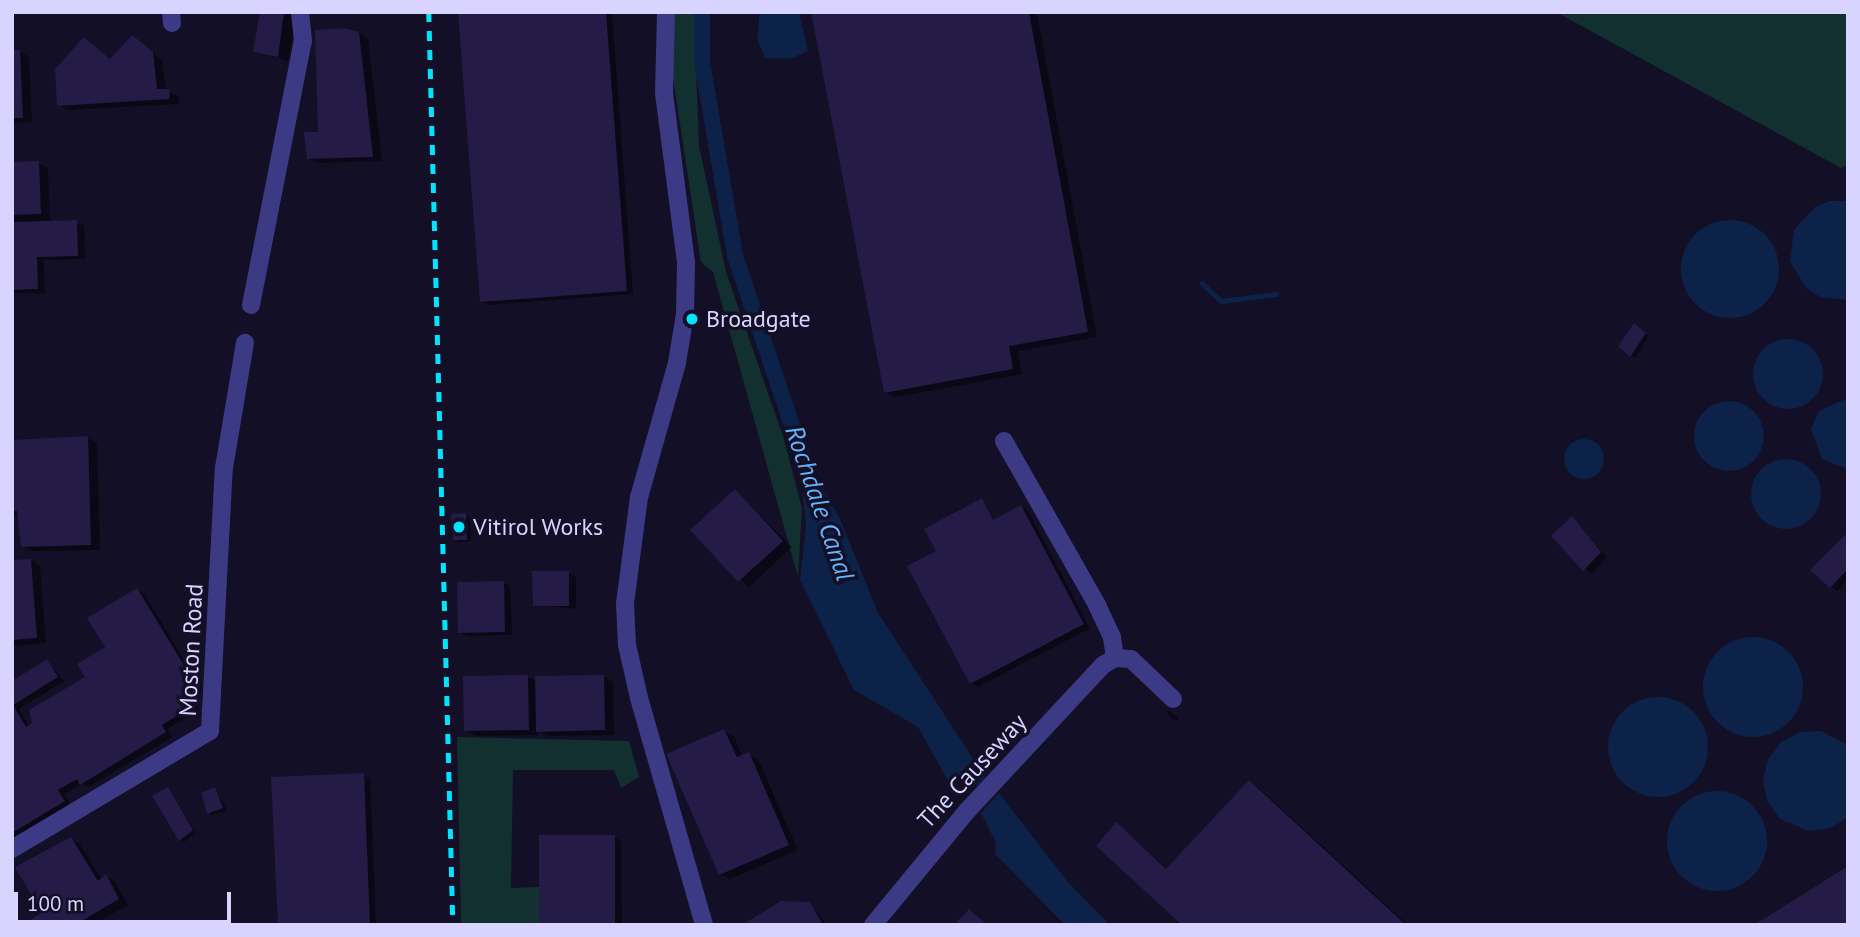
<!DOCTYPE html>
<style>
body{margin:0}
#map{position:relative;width:1860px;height:937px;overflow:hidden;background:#130f26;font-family:"PT Sans",sans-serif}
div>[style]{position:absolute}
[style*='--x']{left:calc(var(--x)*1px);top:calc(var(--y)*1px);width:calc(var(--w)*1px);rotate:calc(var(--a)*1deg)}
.green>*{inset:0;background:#12302f}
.water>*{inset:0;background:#0c2248}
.round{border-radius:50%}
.shadow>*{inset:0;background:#0007}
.stream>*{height:4.5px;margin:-2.25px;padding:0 2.25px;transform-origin:2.25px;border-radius:2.25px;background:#0c2248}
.canal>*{height:16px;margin:-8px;padding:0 8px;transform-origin:8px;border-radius:8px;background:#0c2248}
.building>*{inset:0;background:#241b47}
.minor>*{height:18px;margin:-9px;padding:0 9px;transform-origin:9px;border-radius:9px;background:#3d3a85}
.tertiary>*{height:18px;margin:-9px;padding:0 9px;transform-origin:9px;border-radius:9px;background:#3d3a85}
.rail>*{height:4.5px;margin-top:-2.25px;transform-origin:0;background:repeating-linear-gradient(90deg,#00e5ff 0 10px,transparent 0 19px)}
.dots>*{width:19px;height:19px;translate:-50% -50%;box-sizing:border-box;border:4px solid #130f26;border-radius:50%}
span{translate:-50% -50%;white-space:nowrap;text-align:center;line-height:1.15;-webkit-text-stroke:7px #130f26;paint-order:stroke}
.poi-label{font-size:24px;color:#d9d4ff}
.left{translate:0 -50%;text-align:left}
.street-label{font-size:24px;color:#d9d4ff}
.water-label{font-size:26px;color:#62b6ff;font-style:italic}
.frame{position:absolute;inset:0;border:14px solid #d9d4ff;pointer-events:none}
.scale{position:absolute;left:14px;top:892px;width:217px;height:32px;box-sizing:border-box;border:4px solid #d9d4ff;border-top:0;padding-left:9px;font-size:21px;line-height:24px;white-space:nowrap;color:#d9d4ff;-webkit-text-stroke:5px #130f26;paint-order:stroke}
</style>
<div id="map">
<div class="green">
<div style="clip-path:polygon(672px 12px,694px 12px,699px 146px,726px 272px,784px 439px,802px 509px,798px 577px,713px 272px,701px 262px,671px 65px)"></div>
<div style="clip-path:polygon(1556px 12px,1848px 12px,1848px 165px,1841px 168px)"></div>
<div style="clip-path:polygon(457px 737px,629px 741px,639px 777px,621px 788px,614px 770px,513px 770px,511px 888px,539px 887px,539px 925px,461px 925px)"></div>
</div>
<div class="water">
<div style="clip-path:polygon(760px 12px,799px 12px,808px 51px,792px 58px,765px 58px,757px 39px)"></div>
<div style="clip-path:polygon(1830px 201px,1848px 201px,1848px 300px,1820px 297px,1806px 288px,1790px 261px,1794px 230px,1815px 207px)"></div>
<div class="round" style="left:1681px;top:220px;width:98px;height:98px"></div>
<div class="round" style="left:1753px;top:339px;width:70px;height:70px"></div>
<div style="clip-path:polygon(1848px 398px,1848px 469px,1847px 469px,1822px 459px,1811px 429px,1819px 411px)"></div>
<div class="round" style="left:1694px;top:401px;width:70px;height:70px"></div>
<div class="round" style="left:1564px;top:439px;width:40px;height:40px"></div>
<div style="clip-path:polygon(798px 443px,840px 519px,878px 613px,985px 777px,978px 785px,947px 779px,918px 727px,854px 690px,800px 580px,806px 526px)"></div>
<div class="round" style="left:1751px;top:459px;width:70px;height:70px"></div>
<div class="round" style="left:1703px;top:637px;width:100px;height:100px"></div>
<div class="round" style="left:1608px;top:697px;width:100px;height:100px"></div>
<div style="clip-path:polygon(1821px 731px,1848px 745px,1848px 817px,1831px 828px,1809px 831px,1780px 819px,1767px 801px,1763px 780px,1768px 759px,1781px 742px,1800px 732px)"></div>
<div class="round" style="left:1667px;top:791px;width:100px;height:100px"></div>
<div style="clip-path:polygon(999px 793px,1067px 881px,1110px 925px,1065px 925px,995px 854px,996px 843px,981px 813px)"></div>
</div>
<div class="shadow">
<div style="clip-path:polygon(262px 12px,292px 12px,294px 31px,288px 61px,255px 52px)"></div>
<div style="clip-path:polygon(460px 12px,612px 12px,633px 294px,489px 305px,482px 301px)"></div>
<div style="clip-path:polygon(813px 12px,1037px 12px,1097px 337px,1018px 351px,1022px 374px,895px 397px,885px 392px)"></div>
<div style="clip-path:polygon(359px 33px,368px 39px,382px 161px,318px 163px,308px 158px)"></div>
<div style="clip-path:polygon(132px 38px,162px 60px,166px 91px,179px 96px,178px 104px,69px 110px,59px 105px,84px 39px,112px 60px)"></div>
<div style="clip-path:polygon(19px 51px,29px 57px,32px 122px,12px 123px,12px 52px)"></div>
<div style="clip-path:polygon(12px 163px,39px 163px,48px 168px,50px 222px,84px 225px,85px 259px,44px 260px,45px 293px,12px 293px)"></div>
<div style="clip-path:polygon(1638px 328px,1649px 336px,1635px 358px,1620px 345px)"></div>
<div style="clip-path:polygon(88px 438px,97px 443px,100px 550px,32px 551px,23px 546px,19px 516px,12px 517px,12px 441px)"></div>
<div style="clip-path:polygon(735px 491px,792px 547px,749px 587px,692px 530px)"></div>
<div style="clip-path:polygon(983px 501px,994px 522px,1021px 507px,1028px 511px,1090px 628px,978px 687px,972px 683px,938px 551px)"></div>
<div style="clip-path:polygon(466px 515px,470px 518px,471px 541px,459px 542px,455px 539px)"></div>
<div style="clip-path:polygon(1572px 519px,1607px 557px,1591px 574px,1553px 536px)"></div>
<div style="clip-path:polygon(1848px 535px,1848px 580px,1838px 591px,1831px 587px)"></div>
<div style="clip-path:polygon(31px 560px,40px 566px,46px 643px,12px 646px,12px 562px)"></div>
<div style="clip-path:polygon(569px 573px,576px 577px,576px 609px,534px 605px)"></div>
<div style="clip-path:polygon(503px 582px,510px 586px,512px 635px,467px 636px,460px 632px)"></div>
<div style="clip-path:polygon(137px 590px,144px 594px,203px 691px,191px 698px,199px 710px,167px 729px,172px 737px,88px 787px,82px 784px,64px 794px,71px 805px,12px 841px,12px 683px,47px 661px,64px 681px,19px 709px,30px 727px,87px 677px)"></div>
<div style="clip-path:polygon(604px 676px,613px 682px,614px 735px,548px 736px,538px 731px,538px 735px,475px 736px,466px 730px,528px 677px,537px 682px)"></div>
<div style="clip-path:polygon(1168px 710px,1179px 719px,1176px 722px,1166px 712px)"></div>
<div style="clip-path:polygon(724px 731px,734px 736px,742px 757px,749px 754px,758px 759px,798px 850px,730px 879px,720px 874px)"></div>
<div style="clip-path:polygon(363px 775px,370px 779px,376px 925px,279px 925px)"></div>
<div style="clip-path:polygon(1250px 782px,1259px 788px,1408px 925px,1184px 925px,1116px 824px,1169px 870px)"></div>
<div style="clip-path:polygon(168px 789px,196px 833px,184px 842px,180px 840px)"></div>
<div style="clip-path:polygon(215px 789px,227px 810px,212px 815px,208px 813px)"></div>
<div style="clip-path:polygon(614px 837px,621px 841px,622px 925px,541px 925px)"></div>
<div style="clip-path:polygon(71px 839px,80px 845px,102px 880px,106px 876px,115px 882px,128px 905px,93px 925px,25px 925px,44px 914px)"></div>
<div style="clip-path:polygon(810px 904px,827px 925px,747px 925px)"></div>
</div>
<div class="stream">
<div style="--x:1202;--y:283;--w:26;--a:43"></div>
<div style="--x:1221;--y:301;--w:55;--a:-7.3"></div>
</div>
<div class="canal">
<div style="--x:702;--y:12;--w:50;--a:90"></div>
<div style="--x:702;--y:62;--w:197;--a:80.3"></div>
<div style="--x:735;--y:256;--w:216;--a:71.4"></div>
</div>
<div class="building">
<div style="clip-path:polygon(260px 12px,284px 12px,278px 57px,253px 52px)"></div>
<div style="clip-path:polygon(458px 12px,606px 12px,627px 291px,480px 302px)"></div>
<div style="clip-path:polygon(811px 12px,1029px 12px,1088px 332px,1009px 346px,1013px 369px,884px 393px)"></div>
<div style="clip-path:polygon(344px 28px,359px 32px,373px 157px,307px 159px,304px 132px,318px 132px,315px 30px)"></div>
<div style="clip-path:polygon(132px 35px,153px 52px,157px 89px,170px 89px,169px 99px,57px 106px,55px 69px,84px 37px,110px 59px)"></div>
<div style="clip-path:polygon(12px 50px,20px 50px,23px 118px,12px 118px)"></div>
<div style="clip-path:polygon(39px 161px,41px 214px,12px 215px,12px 162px)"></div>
<div style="clip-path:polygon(77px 220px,78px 256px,37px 257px,38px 289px,12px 290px,12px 222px)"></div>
<div style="clip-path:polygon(1634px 323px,1646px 333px,1630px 357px,1618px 346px)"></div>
<div style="clip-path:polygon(88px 436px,91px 545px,21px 547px,17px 511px,12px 511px,12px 440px)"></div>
<div style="clip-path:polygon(735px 489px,783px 541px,738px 582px,690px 530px)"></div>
<div style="clip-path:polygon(982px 498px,993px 520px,1021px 505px,1084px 624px,970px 684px,907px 566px,936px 551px,924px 529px)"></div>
<div style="clip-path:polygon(466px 513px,467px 540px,453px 540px,451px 514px)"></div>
<div style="clip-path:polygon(1572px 516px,1601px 552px,1583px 571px,1551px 536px)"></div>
<div style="clip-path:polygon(1848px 532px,1848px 569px,1830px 588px,1810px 570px)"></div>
<div style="clip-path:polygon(31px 559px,37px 638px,12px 640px,12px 560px)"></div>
<div style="clip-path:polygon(532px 571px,569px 571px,569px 606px,533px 606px)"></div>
<div style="clip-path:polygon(504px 581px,505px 632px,458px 633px,457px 582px)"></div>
<div style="clip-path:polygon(137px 588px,197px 687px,185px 694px,193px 706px,162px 725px,166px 732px,80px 785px,77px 779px,58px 790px,65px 801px,12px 833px,12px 681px,47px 659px,58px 677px,13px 705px,26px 727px,32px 723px,29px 710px,85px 677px,77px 664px,105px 647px,87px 618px)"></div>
<div style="clip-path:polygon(528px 675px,529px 730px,464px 731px,463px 676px)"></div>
<div style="clip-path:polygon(604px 675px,605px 730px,536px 732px,535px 676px)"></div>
<div style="clip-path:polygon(724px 729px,737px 757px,749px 752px,789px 845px,719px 875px,666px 754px)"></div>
<div style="clip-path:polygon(364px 773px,370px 925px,278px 925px,271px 777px)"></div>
<div style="clip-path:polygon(1249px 780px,1406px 925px,1182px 925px,1096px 846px,1116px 822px,1166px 869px)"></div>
<div style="clip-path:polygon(168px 787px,193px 830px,179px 841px,152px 796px)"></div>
<div style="clip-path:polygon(215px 787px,223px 808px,207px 814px,201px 793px)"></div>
<div style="clip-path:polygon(539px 835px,615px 835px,615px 925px,539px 925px)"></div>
<div style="clip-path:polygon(71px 837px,98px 881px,106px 874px,119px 899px,75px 925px,21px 925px,42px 913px,15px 867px)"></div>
<div style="clip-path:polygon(1848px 866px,1848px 925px,1754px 925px)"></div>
<div style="clip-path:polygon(781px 901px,810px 902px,823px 925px,742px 925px)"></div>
<div style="clip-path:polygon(969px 909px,987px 925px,954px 925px)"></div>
</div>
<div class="minor">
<div style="--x:171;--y:12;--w:11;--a:85"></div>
<div style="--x:251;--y:305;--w:269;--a:-78.9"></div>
<div style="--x:303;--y:41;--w:29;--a:-96"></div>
<div style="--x:1004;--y:441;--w:189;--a:60.4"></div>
<div style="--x:1097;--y:605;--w:35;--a:65"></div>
<div style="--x:1112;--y:637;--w:21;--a:82"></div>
<div style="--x:12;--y:849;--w:230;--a:-30.8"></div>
<div style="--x:210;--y:731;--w:263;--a:-87"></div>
<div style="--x:224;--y:468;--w:127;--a:-80.5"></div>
<div style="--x:873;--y:925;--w:148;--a:-50.5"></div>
<div style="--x:967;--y:811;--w:200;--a:-47"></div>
<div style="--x:1103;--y:665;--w:14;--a:-30"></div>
<div style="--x:1115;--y:658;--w:16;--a:4"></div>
<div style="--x:1131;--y:659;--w:58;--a:43.6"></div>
</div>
<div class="tertiary">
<div style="--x:666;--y:12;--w:81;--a:91.4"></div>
<div style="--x:664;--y:93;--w:170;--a:82.6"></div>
<div style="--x:686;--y:262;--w:52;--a:91.1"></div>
<div style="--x:685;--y:314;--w:50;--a:99.3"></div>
<div style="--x:677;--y:363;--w:139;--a:105.8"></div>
<div style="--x:639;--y:497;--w:107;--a:97.5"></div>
<div style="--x:625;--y:603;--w:42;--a:87.3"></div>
<div style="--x:627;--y:645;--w:54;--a:77.2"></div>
<div style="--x:639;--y:698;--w:236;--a:74"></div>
</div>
<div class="rail">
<div style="--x:429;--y:12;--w:913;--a:88.49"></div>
</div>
<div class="dots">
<div style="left:692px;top:319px;background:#00e5ff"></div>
<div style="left:459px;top:527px;background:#00e5ff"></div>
</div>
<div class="poi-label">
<span class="left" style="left:706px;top:319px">Broadgate</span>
<span class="left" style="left:473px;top:527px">Vitirol Works</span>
</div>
<div class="street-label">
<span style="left:191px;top:650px;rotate:-87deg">Moston Road</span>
<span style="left:972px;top:771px;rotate:-47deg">The Causeway</span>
</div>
<div class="water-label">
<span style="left:820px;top:503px;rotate:71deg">Rochdale Canal</span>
</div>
<div class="frame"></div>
<div class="scale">100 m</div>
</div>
